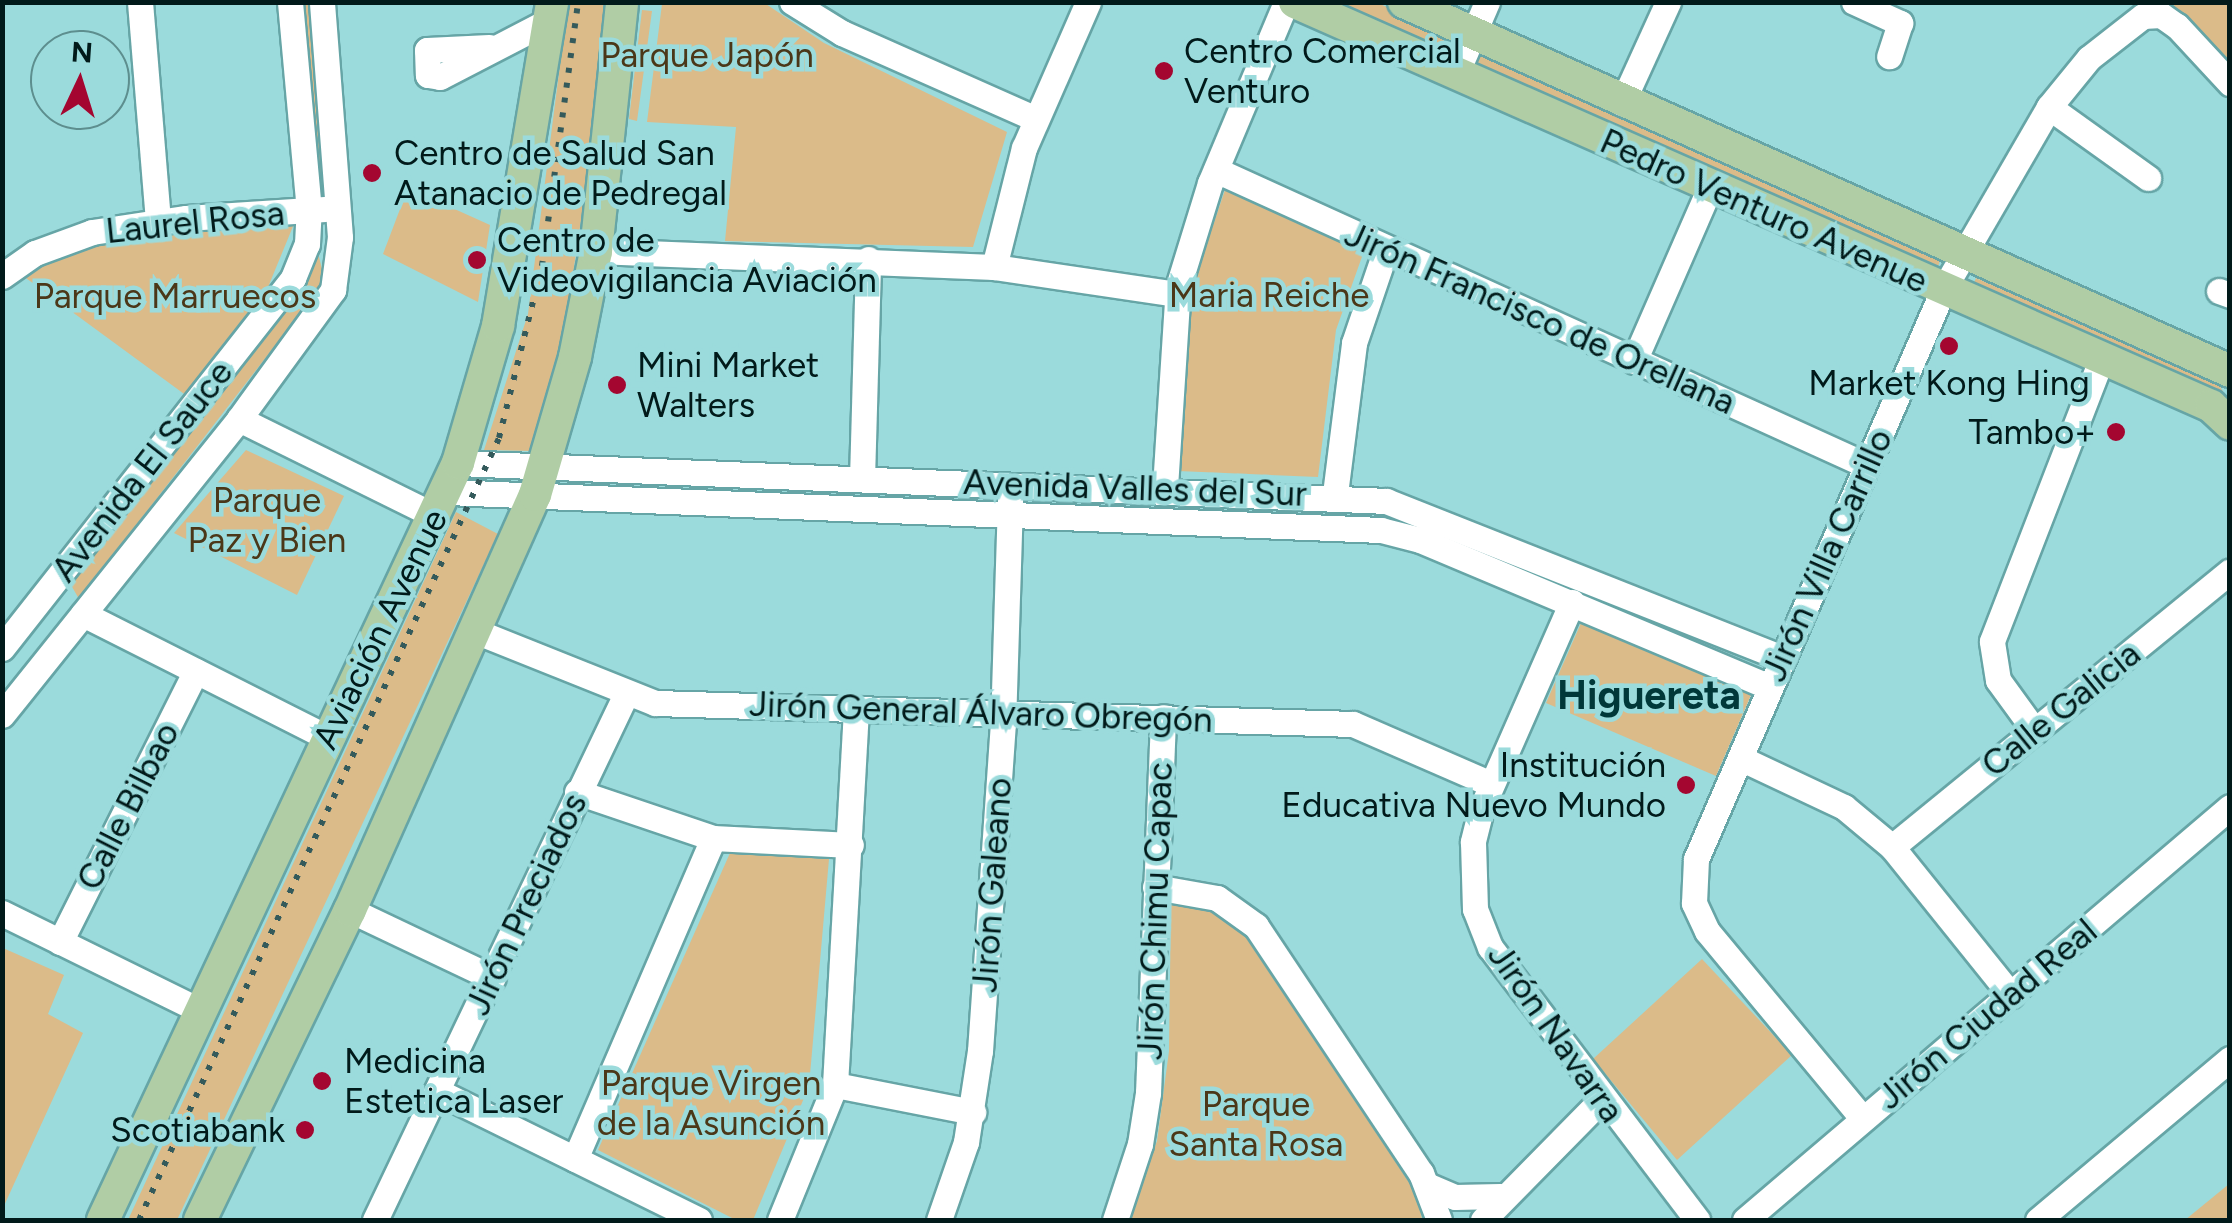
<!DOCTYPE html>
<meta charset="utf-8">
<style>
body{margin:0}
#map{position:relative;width:2232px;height:1223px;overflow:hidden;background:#9bdbdc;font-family:Figtree,sans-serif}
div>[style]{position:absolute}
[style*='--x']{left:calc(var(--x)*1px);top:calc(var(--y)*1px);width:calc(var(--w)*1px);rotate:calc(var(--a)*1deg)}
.green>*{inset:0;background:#dbbb89}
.roads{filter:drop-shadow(2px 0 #66a5a6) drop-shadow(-2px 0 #66a5a6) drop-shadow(0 2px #66a5a6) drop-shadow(0 -2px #66a5a6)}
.minor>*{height:25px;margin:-12.5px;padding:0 12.5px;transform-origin:12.5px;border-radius:12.5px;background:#fff}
.major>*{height:32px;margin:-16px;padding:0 16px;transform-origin:16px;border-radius:16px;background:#b0cda5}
.rail>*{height:6px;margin-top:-3px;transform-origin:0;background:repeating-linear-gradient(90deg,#345a5b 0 5px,transparent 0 15px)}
.dots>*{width:28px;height:28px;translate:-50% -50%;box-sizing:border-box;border:5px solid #9bdbdc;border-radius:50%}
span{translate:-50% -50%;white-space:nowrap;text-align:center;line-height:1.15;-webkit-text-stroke:9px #9bdbdc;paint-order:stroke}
.poi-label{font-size:35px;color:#011a1a}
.left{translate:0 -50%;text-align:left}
.right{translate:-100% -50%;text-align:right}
.park-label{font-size:35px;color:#4b3718}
.street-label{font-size:35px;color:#011a1a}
.quarter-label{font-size:40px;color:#013839;font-weight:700}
.frame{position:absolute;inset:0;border:5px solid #011a1a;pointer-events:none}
.north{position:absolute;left:30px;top:30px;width:100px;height:100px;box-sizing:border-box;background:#9bdbdc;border:2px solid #5d8e8e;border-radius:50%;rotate:4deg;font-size:28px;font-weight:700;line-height:40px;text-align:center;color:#011a1a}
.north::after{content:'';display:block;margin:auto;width:35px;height:45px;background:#a40630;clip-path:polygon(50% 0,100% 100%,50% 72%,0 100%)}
</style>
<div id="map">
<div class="green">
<div style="clip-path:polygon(763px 2px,824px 43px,1007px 132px,973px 247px,725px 241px,736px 127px,647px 122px,662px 4px)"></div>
<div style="clip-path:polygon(299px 3px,312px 3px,324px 176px,314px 177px)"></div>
<div style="clip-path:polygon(568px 3px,604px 3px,592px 147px,565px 327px,534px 451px,484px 450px,528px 314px)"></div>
<div style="clip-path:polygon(1318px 3px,1378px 3px,1462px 41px,1461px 57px)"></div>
<div style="clip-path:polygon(2172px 3px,2229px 3px,2229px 69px)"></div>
<div style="clip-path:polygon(642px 10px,652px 11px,637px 121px,629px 119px)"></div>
<div style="clip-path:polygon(1472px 47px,1945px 248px,1932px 282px,1469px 74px)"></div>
<div style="clip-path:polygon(408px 188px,490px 225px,478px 302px,383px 254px)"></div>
<div style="clip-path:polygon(1225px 190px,1364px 251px,1336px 330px,1318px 477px,1178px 471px,1191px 290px)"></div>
<div style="clip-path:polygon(294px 224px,266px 292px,191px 399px,19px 273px,41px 260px,159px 226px)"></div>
<div style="clip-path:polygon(317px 249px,325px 281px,79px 599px,71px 585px,296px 293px)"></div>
<div style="clip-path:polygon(1976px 278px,2218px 383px,2225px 395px,2221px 402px,1970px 292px)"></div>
<div style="clip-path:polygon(246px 450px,344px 496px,297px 595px,174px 533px)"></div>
<div style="clip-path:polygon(456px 512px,498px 534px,177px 1220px,128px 1220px)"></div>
<div style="clip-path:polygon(1581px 623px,1751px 695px,1716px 776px,1546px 703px)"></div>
<div style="clip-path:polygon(730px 853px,829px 859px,809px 1086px,753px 1220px,736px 1220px,598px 1150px)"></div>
<div style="clip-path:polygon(1171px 900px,1221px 910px,1247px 930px,1419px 1198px,1422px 1220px,1128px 1220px,1157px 1141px,1169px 1051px)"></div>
<div style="clip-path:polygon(3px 948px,64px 975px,48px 1014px,83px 1033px,3px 1208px)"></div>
<div style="clip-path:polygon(1702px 959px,1792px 1055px,1677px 1160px,1593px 1059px)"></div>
<div style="clip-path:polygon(2229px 1184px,2229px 1220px,2185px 1220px)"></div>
</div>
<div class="roads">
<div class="minor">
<div style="--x:140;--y:2;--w:219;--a:85.3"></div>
<div style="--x:792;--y:2;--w:59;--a:31.8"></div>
<div style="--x:842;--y:33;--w:212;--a:23.9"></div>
<div style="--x:1854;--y:2;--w:51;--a:24.5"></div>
<div style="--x:1900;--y:23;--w:35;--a:108"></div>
<div style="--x:489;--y:47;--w:62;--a:177.2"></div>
<div style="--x:427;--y:50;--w:25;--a:88"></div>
<div style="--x:428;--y:75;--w:12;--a:9"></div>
<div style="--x:440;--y:77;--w:124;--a:-27.4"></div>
<div style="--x:1456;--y:74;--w:78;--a:-66.7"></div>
<div style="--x:1622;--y:103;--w:111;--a:-65.5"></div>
<div style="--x:2049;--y:107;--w:122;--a:35.6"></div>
<div style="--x:1216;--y:170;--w:714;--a:24.41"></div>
<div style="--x:596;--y:251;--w:398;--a:2.3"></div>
<div style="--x:994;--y:267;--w:185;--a:8.4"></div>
<div style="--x:994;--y:267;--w:123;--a:-75.9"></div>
<div style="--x:1024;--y:148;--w:159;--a:-66.3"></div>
<div style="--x:2;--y:276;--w:40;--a:-34.9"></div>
<div style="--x:35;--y:253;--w:61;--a:-20.2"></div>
<div style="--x:92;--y:232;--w:95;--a:-8.5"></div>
<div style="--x:186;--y:218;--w:139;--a:-3.7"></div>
<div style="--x:2219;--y:291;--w:12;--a:20"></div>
<div style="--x:1634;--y:361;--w:190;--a:-66.4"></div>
<div style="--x:239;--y:419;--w:219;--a:26.3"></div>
<div style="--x:458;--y:463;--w:929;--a:2.34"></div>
<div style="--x:1386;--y:501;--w:425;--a:21.6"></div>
<div style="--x:862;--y:479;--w:220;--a:-88.4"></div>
<div style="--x:1165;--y:487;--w:200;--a:-86.3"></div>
<div style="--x:1178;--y:287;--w:109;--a:-72.9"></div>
<div style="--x:1210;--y:183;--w:196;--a:-67.2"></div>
<div style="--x:447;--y:492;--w:935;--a:2.33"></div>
<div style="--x:1381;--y:530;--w:40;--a:14.4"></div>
<div style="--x:1420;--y:540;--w:379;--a:22.8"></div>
<div style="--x:1335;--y:494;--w:152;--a:-82.8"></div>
<div style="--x:1354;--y:343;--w:99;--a:-71.2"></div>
<div style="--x:1572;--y:602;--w:226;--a:113.7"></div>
<div style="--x:1481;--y:809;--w:34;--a:104"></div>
<div style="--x:1473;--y:842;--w:67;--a:88.3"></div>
<div style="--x:1475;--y:909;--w:41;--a:68.5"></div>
<div style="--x:1490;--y:947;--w:343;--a:52.8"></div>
<div style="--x:83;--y:614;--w:275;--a:26.8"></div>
<div style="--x:475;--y:631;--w:194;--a:21.8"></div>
<div style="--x:655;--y:703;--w:698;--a:1.72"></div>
<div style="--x:1353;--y:724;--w:148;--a:23.5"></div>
<div style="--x:2;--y:648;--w:471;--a:-51.8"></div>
<div style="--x:293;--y:278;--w:37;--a:-68"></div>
<div style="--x:307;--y:244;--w:33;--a:-87"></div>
<div style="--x:309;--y:211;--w:210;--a:-95.2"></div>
<div style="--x:2;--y:715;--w:379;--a:-51.3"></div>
<div style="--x:239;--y:419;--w:160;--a:-53.9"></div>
<div style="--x:333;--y:290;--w:53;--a:-82.5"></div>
<div style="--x:340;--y:237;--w:236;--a:-94.4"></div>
<div style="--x:2035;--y:731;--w:63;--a:-126"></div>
<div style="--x:1998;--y:680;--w:39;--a:-99"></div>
<div style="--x:1992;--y:641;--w:301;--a:-68.8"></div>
<div style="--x:1740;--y:758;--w:115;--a:25.2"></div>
<div style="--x:1844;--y:807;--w:62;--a:39.8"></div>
<div style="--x:1892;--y:847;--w:190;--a:51.2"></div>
<div style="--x:577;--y:792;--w:144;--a:18.7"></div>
<div style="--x:713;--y:838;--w:138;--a:2.9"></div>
<div style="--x:1892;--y:847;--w:436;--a:-39.2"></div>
<div style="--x:1155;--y:887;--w:63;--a:10.1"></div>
<div style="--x:1217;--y:898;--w:48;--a:35.7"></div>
<div style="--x:1256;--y:926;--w:297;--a:56.3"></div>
<div style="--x:1421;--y:1173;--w:50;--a:69"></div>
<div style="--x:350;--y:910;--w:158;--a:25.4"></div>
<div style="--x:2;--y:913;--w:220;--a:26.2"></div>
<div style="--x:60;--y:942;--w:303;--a:-63.4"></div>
<div style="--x:835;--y:1085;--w:141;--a:11.1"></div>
<div style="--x:437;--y:1091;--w:292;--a:26.2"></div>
<div style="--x:1863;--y:1119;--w:244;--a:-129.7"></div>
<div style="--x:1707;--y:931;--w:31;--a:-115"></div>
<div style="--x:1694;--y:903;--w:44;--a:-87.4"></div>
<div style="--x:1696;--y:859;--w:620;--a:-66.53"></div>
<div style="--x:1943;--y:290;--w:211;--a:-59.9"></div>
<div style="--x:2049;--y:107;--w:63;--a:-50.8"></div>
<div style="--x:2089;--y:58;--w:68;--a:-37.9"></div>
<div style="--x:2143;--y:16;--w:18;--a:-3"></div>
<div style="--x:2161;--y:15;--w:19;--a:35"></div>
<div style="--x:2177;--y:26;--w:78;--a:47.1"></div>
<div style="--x:575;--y:1159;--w:349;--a:-66.7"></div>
<div style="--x:1429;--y:1186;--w:28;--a:23"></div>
<div style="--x:1455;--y:1197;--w:45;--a:-1.3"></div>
<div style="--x:375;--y:1220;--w:581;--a:-64.49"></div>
<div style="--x:780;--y:1220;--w:146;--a:-67.8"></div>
<div style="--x:835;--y:1085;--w:377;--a:-86.8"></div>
<div style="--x:939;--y:1220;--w:83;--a:-70.9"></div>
<div style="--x:966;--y:1142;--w:92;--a:-81.3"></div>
<div style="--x:980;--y:1051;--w:328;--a:-86"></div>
<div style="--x:1003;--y:724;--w:226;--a:-88.2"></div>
<div style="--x:1115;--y:1220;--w:80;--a:-71.8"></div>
<div style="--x:1140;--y:1144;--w:52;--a:-81.1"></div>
<div style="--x:1148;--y:1093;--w:376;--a:-87.7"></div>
<div style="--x:1483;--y:1220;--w:168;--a:-45.5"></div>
<div style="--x:1745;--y:1220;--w:637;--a:-40.42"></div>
<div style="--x:2038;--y:1220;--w:251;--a:-40"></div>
</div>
<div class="major">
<div style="--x:1295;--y:2;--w:1001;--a:23.8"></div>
<div style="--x:2211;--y:406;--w:26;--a:43"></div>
<div style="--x:1404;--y:2;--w:905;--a:24.07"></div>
<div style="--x:103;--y:1220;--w:836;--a:-64.88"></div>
<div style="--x:458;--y:463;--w:143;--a:-73.7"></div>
<div style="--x:498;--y:326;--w:328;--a:-80.5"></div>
<div style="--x:200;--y:1220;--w:344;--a:-64.2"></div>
<div style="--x:350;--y:910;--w:454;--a:-66"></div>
<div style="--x:535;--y:495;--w:144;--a:-73.8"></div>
<div style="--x:575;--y:357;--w:108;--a:-78.8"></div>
<div style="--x:596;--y:251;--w:250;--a:-84"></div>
</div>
</div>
<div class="rail">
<div style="--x:139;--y:1220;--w:861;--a:-65.28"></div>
<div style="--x:499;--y:438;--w:177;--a:-76"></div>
<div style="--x:542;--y:266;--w:266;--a:-82.2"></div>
</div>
<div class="dots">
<div style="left:1164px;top:71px;background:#a40630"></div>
<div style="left:372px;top:173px;background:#a40630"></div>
<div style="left:477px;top:260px;background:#a40630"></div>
<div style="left:1949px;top:346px;background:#a40630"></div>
<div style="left:617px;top:385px;background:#a40630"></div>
<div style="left:2116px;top:432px;background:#a40630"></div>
<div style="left:1686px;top:785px;background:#a40630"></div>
<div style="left:322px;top:1081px;background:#a40630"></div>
<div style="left:305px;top:1130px;background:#a40630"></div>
</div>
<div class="poi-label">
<span class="left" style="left:1184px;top:71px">Centro Comercial<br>Venturo</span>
<span class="left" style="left:394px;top:173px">Centro de Salud San<br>Atanacio de Pedregal</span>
<span class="left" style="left:497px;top:260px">Centro de<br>Videovigilancia Aviación</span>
<span class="left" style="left:637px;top:385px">Mini Market<br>Walters</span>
<span style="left:1949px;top:383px">Market Kong Hing</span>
<span class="right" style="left:2096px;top:432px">Tambo+</span>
<span class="right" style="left:1666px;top:785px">Institución<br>Educativa Nuevo Mundo</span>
<span class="left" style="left:344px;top:1081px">Medicina<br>Estetica Laser</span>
<span class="right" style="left:285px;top:1130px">Scotiabank</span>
</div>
<div class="park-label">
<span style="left:707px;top:55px">Parque Japón</span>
<span style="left:1269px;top:295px">Maria Reiche</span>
<span style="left:175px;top:296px">Parque Marruecos</span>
<span style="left:267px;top:520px">Parque<br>Paz y Bien</span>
<span style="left:711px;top:1103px">Parque Virgen<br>de la Asunción</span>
<span style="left:1256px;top:1124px">Parque<br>Santa Rosa</span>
</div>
<div class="street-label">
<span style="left:1764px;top:211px;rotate:24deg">Pedro Venturo Avenue</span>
<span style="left:195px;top:222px;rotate:-6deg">Laurel Rosa</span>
<span style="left:1540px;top:318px;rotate:24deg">Jirón Francisco de Orellana</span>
<span style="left:142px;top:471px;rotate:-52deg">Avenida El Sauce</span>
<span style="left:1135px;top:488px;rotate:2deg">Avenida Valles del Sur</span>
<span style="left:1827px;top:555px;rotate:-66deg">Jirón Villa Carrillo</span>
<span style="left:380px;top:629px;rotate:-64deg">Aviación Avenue</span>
<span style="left:2061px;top:709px;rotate:-39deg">Calle Galicia</span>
<span style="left:981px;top:712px;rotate:2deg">Jirón General Álvaro Obregón</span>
<span style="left:128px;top:806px;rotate:-63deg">Calle Bilbao</span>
<span style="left:992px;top:885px;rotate:-86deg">Jirón Galeano</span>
<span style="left:526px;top:904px;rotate:-65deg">Jirón Preciados</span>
<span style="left:1155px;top:911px;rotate:-88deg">Jirón Chimu Capac</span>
<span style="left:1987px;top:1014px;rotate:-40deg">Jirón Ciudad Real</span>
<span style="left:1556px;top:1033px;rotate:55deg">Jirón Navarra</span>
</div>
<div class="quarter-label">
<span style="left:1649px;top:695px">Higuereta</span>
</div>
<div class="frame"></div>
<div class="north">N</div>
</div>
